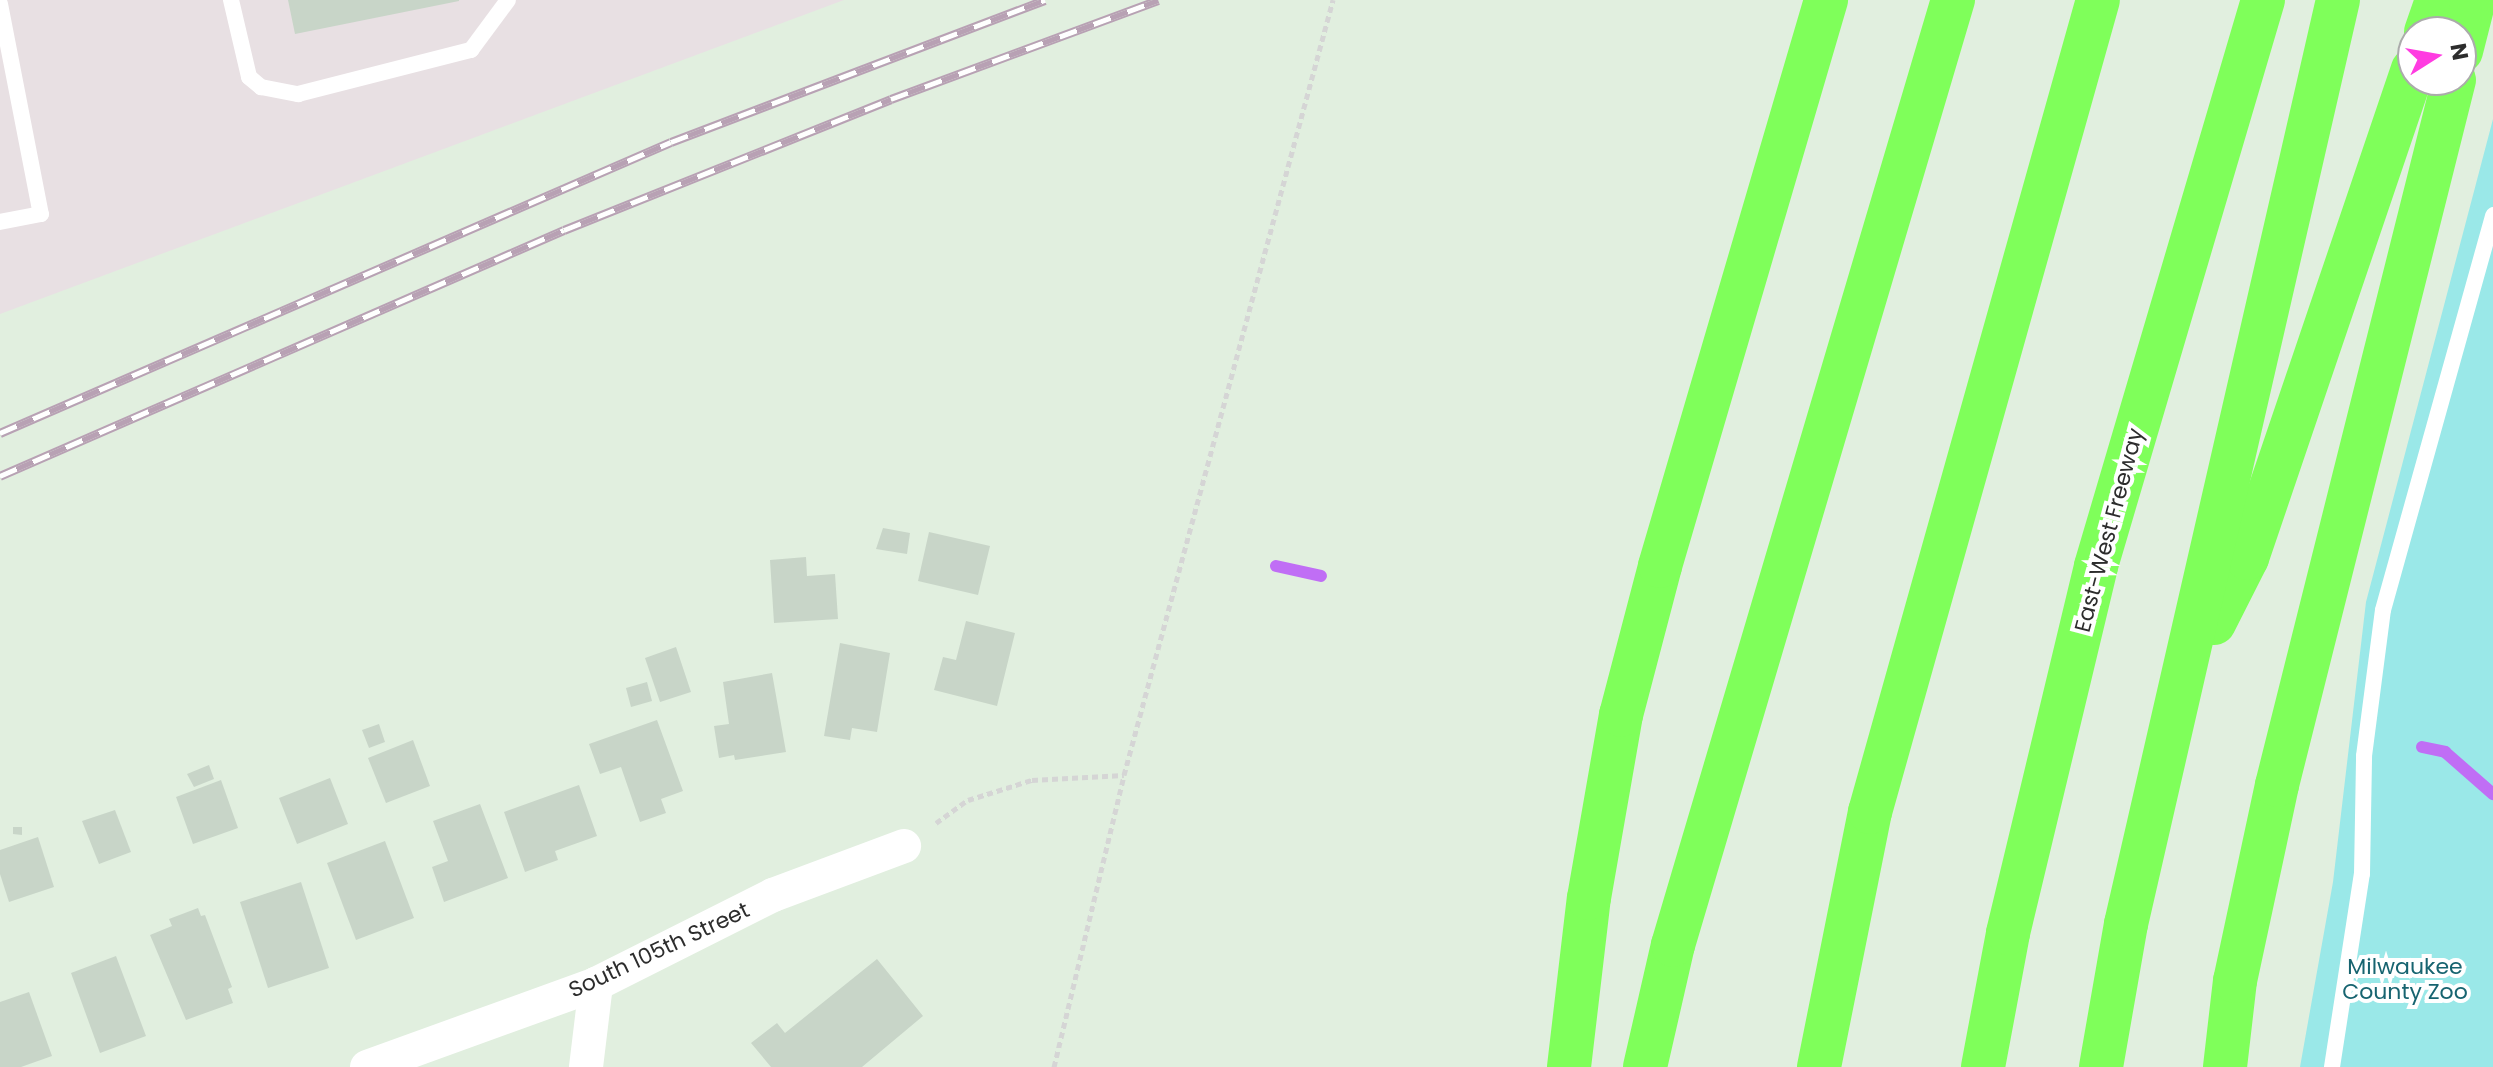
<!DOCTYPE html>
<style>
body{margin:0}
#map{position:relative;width:2493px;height:1067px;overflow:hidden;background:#e1efdf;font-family:Poppins,sans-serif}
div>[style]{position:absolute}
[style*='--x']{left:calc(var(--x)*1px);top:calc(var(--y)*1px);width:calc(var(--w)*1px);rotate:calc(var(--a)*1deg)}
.industrial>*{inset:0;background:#e8e0e3}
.green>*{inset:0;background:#9ae8e8}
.stream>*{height:12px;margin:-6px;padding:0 6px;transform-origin:6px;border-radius:6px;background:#c06ef5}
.building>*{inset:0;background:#c8d5c8}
.path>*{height:5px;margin-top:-2.5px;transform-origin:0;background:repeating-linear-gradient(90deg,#d5d5d5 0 6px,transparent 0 10px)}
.service>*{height:16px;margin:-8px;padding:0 8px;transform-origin:8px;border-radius:8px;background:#fff}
.minor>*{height:34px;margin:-17px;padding:0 17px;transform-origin:17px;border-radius:17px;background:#fff}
.motorway>*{height:44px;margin:-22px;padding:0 22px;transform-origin:22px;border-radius:22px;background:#7fff5a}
.rail>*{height:9px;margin-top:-4.5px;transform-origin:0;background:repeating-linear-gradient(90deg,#fff 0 18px,#b8a1b4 0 36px);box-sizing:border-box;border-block:2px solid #b8a1b4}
span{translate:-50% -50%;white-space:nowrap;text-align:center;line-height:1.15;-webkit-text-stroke:8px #fff;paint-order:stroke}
.street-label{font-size:22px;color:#2d2d2d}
.park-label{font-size:22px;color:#176470}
.north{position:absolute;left:2397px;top:16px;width:80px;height:80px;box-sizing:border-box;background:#fff;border:2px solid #ababab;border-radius:50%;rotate:79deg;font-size:22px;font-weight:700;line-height:32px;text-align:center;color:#2d2d2d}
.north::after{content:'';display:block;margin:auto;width:28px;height:36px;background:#ff3ce1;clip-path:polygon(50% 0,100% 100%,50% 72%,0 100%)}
</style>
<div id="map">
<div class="industrial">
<div style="clip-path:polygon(0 0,844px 0,0 314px)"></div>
</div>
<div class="green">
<div style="clip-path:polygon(2493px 119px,2493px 1067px,2300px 1067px,2333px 882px,2366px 602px)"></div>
</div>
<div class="stream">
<div style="--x:1276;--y:566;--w:46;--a:12.5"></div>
<div style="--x:2422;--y:747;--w:24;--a:12"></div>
<div style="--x:2445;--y:752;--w:64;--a:41.2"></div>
</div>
<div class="building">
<div style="clip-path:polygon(288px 0,459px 0,459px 1px,295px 34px)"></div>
<div style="clip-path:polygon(883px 528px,910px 533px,907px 554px,876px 549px)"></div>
<div style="clip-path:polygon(929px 532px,990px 546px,978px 595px,918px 581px)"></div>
<div style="clip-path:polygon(806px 557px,807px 576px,835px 574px,838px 619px,774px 623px,770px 560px)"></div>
<div style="clip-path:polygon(966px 621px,1015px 633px,997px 706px,934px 690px,943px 657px,956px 660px)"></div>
<div style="clip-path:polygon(840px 643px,890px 653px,877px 732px,852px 728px,850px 740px,824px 736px)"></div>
<div style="clip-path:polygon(676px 647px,691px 692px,660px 702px,645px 658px)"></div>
<div style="clip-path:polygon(772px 673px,786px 752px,735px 760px,734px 755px,719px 758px,714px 726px,729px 724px,723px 682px)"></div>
<div style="clip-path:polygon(647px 682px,652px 701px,631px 707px,626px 688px)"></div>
<div style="clip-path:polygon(657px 720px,683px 791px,661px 799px,666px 813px,640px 822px,621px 767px,600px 774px,589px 744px)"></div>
<div style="clip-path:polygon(379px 724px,385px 742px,369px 748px,362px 730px)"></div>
<div style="clip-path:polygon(413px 740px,430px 786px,386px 803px,368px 758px)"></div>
<div style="clip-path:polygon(209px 765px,214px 779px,194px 787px,187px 774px)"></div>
<div style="clip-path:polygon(330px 778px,348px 824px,297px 844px,279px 798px)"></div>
<div style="clip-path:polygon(221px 780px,238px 828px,193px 844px,176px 797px)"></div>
<div style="clip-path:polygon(579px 785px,597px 836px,555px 851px,558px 860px,525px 872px,504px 812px)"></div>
<div style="clip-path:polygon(480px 804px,508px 878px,444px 902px,432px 867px,448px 861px,433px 821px)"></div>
<div style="clip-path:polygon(115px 810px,131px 852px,99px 864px,82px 821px)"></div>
<div style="clip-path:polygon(13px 827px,22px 827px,22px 835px,13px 834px)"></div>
<div style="clip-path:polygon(38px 837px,54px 887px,9px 902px,0 874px,0 850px)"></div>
<div style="clip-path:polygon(385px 841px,414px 918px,356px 940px,327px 863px)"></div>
<div style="clip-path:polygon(301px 882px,329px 968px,268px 988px,240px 902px)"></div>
<div style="clip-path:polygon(198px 908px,201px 916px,205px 915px,232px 987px,228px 989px,233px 1003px,186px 1020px,150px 935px,172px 926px,169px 919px)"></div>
<div style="clip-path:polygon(116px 956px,146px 1036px,100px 1053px,71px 973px)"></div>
<div style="clip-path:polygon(877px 959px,923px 1016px,862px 1067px,771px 1067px,751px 1043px,777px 1023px,785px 1033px)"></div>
<div style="clip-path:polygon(29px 992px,52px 1056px,21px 1067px,0 1067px,0 1002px)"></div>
</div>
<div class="path">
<div style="--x:936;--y:823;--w:39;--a:-36"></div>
<div style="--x:968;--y:800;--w:67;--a:-17.4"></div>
<div style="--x:1032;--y:780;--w:92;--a:-3.1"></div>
<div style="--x:1054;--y:1067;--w:300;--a:-76.5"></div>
<div style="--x:1124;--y:775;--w:803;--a:-74.91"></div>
</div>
<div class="service">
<div style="--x:231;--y:0;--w:79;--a:76.8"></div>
<div style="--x:249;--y:77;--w:16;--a:40"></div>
<div style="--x:261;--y:87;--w:38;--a:11"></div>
<div style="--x:298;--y:94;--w:179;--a:-14.3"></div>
<div style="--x:471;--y:50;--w:62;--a:-53.5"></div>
<div style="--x:0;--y:4;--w:214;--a:79"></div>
<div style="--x:41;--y:214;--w:42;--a:169"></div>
<div style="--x:2332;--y:1067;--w:195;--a:-81.2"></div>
<div style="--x:2362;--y:874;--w:118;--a:-89"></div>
<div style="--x:2364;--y:756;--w:147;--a:-82.6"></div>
<div style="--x:2383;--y:610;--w:410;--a:-74.4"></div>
</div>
<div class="minor">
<div style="--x:367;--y:1067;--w:244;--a:-19.9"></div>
<div style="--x:596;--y:984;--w:198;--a:-26.7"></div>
<div style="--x:773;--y:895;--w:140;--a:-20.5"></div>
<div style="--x:586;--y:1067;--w:84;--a:-83.1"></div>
</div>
<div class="motorway">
<div style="--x:2426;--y:32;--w:34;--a:-71"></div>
<div style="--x:2461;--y:51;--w:53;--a:-75.7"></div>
<div style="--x:2214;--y:623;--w:73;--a:-63.1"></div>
<div style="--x:2247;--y:558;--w:516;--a:-71.25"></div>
<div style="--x:1569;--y:1067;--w:170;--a:-83.3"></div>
<div style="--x:1589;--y:898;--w:186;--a:-80.1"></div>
<div style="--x:1621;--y:715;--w:154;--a:-75.3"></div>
<div style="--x:1660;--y:566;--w:590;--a:-73.65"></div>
<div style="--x:1645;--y:1067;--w:125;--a:-77.1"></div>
<div style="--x:1673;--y:945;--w:986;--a:-73.5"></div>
<div style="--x:1819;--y:1067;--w:260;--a:-78.7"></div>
<div style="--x:1870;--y:812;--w:843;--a:-74.32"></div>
<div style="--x:1983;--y:1067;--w:136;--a:-79.4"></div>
<div style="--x:2008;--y:933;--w:377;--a:-76.5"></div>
<div style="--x:2096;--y:566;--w:590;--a:-73.56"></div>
<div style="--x:2101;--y:1067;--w:145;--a:-80.1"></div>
<div style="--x:2126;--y:924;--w:948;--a:-77.08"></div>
<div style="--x:2225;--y:1067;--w:87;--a:-83.4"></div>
<div style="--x:2235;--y:981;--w:200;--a:-77.9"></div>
<div style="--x:2277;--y:785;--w:727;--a:-75.91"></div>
</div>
<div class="rail">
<div style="--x:0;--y:433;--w:731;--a:-23.45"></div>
<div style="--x:671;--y:142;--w:400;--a:-20.8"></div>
<div style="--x:0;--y:476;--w:615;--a:-23.57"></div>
<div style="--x:564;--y:230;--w:352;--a:-21.8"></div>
<div style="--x:891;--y:99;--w:285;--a:-20.3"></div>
</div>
<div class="street-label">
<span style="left:2109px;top:530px;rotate:-75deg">East-West Freeway</span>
<span style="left:659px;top:950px;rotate:-25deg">South 105th Street</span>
</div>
<div class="park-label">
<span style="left:2405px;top:979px">Milwaukee<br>County Zoo</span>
</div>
<div class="north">N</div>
</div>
